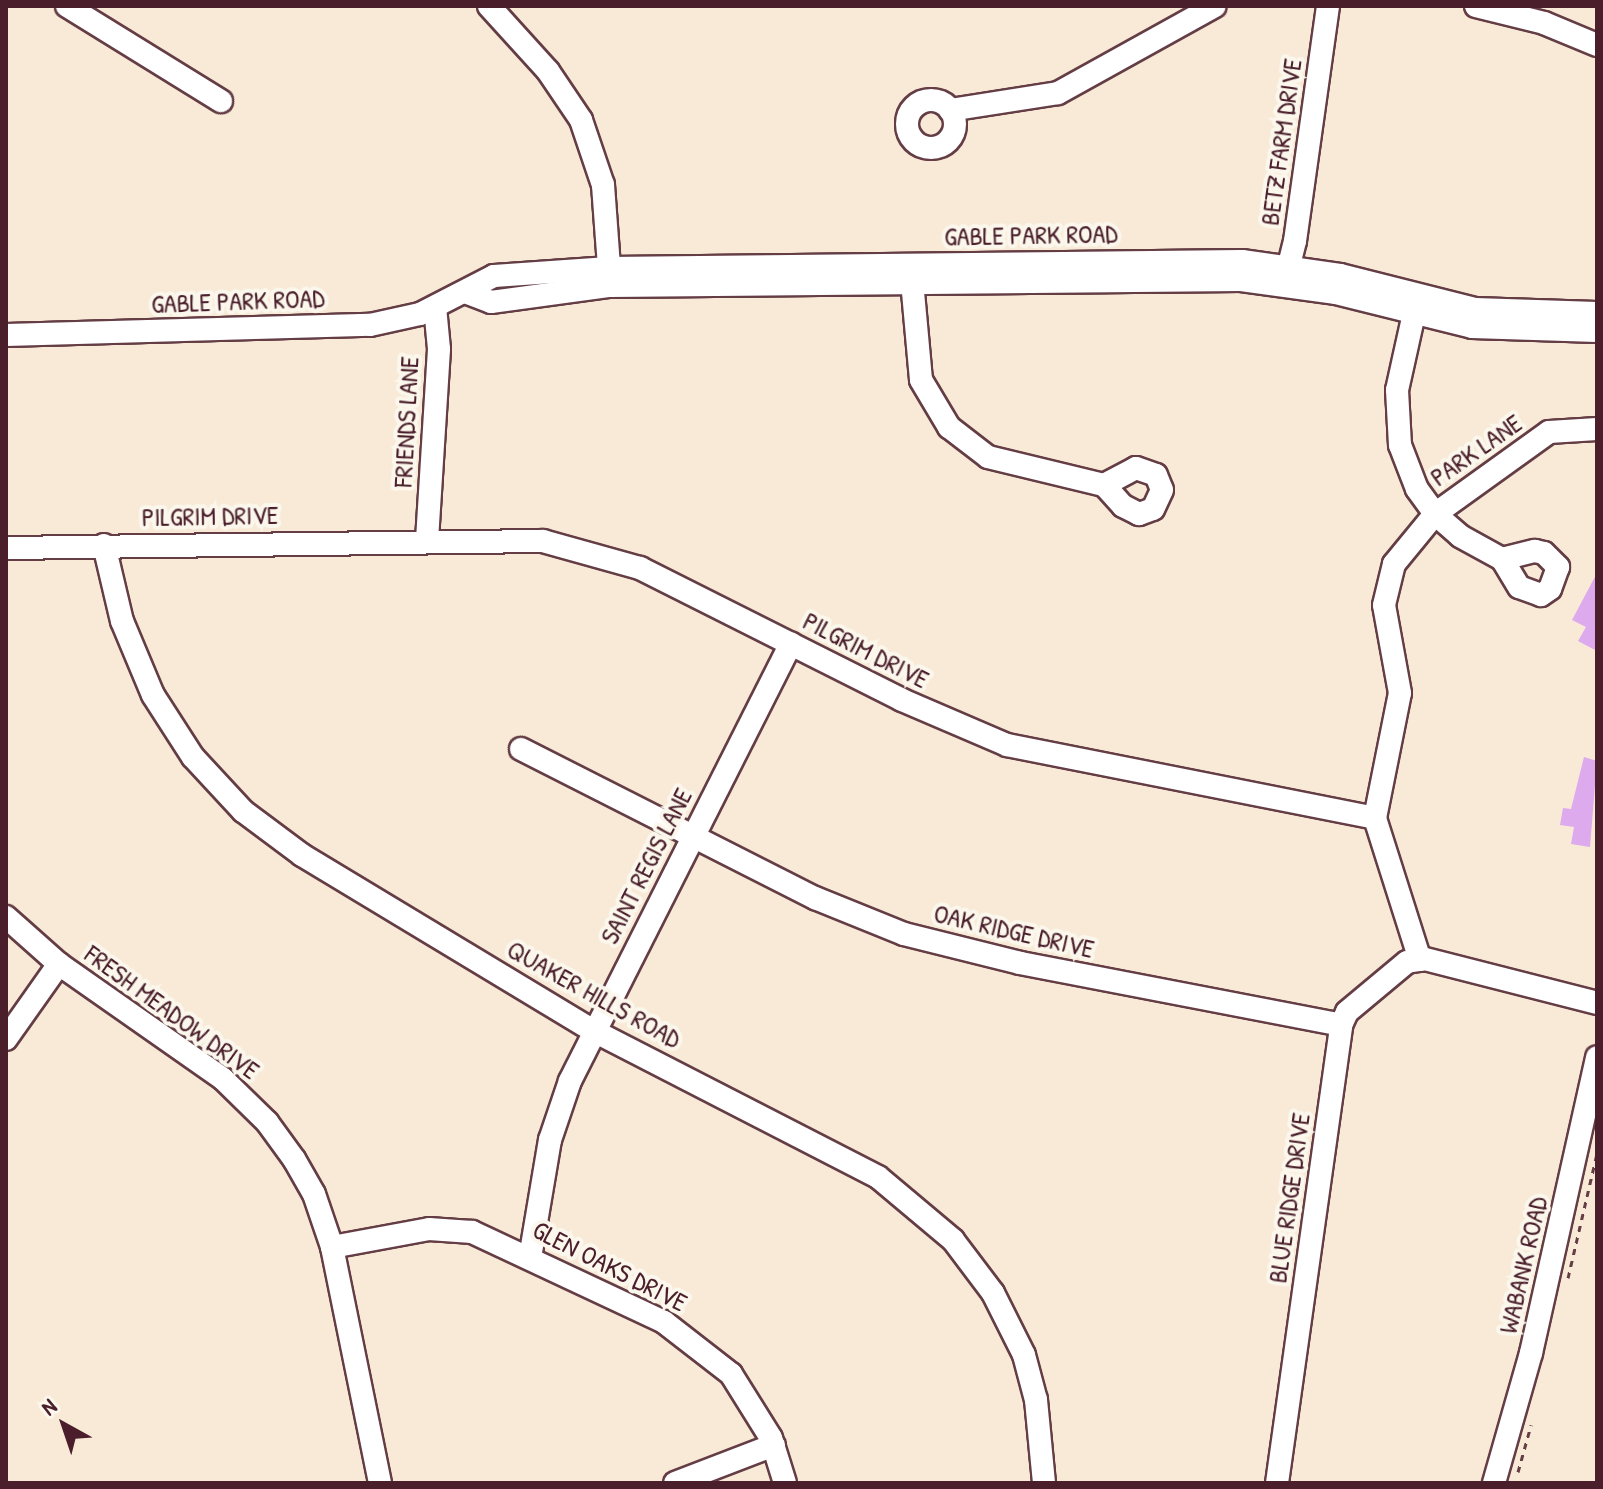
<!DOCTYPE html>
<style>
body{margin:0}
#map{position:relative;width:1603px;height:1489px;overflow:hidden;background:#f8ead7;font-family:"Patrick Hand",sans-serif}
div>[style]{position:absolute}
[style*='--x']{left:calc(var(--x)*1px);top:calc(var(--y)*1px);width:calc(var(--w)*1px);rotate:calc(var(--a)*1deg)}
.building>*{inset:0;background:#dcaaed}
.path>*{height:3px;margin-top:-1.5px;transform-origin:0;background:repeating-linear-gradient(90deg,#643d45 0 6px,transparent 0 12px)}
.roads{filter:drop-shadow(2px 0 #643d45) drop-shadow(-2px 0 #643d45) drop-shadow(0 2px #643d45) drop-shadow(0 -2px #643d45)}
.minor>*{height:22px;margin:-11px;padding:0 11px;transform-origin:11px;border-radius:11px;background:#fff}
.minor>.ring{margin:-11px;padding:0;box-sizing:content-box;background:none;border:22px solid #fff;border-radius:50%}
span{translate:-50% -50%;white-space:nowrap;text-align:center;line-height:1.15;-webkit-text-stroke:8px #fbf7ec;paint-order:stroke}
.street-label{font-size:26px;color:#4a1f2b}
.frame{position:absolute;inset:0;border:8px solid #4a1f2b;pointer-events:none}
.north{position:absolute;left:24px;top:1385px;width:80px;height:80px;-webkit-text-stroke:6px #fbf7ec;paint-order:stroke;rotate:320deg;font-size:22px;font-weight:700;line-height:32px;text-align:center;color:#4a1f2b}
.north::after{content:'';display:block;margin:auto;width:28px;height:36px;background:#4a1f2b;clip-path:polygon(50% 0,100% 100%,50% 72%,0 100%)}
</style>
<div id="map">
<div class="building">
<div style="clip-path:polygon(1597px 573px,1597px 651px,1578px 641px,1586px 627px,1572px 620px)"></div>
<div style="clip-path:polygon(1584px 757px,1597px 761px,1590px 847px,1571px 844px,1574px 827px,1560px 825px,1563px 808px,1571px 809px)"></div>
</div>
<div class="path">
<div style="--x:1568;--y:1278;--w:128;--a:-76.9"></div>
<div style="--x:1518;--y:1472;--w:49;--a:-74.5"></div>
</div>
<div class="roads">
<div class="minor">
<div style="--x:67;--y:6;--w:181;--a:31.7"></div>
<div style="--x:489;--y:6;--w:88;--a:47.8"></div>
<div style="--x:548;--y:71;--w:59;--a:56"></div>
<div style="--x:581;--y:120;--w:69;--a:71.3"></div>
<div style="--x:603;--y:185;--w:96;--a:85.8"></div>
<div style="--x:1476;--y:6;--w:70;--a:14"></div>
<div style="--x:1544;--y:23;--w:57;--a:22.5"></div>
<div class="ring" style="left:907px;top:100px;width:26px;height:26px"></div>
<div style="--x:950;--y:110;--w:109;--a:-8.9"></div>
<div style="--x:1058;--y:93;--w:179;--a:-29"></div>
<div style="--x:911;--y:270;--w:110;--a:84.8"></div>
<div style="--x:921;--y:380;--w:55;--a:59.2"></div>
<div style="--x:949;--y:427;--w:49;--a:37.6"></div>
<div style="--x:988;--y:457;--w:119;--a:13.6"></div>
<div style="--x:1285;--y:281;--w:41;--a:-76"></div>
<div style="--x:1295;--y:241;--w:237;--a:-82"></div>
<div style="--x:465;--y:292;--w:28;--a:21"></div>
<div style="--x:491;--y:302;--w:120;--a:-7.7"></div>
<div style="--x:610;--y:286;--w:631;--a:-0.54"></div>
<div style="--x:1241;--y:280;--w:96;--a:7.8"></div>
<div style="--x:1336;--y:293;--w:140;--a:14"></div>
<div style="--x:1472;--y:327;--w:125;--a:1.8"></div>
<div style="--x:1417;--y:300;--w:92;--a:102.5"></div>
<div style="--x:1397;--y:390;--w:55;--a:86.9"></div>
<div style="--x:1400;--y:445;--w:47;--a:68.9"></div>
<div style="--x:1417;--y:489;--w:31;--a:54"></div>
<div style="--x:1435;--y:514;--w:33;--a:41"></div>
<div style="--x:1460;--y:536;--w:48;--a:28.7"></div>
<div style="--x:6;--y:335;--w:364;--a:-1.6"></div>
<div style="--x:370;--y:325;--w:51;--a:-12.4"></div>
<div style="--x:420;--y:314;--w:83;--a:-27.2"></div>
<div style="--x:494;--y:276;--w:115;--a:-4"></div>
<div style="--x:609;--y:268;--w:633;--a:-0.63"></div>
<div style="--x:1242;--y:261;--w:99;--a:8.1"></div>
<div style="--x:1340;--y:275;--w:139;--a:14.1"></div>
<div style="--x:1475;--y:309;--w:122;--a:1.9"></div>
<div style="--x:1136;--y:468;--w:21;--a:19"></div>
<div style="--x:1156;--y:475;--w:16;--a:68"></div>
<div style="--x:1162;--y:490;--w:21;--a:115"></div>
<div style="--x:1153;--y:509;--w:15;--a:160"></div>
<div style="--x:1139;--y:514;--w:18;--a:-153"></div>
<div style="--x:1123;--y:506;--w:28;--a:-132"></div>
<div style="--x:1104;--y:485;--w:36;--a:-28"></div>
<div style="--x:427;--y:540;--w:191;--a:-86.4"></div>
<div style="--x:439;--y:349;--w:42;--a:-95.4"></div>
<div style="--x:104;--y:545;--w:78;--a:76.7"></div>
<div style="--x:122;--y:621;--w:80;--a:67.3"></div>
<div style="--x:153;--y:695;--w:74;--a:57.2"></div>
<div style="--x:193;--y:757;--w:74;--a:47.2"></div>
<div style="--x:243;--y:811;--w:74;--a:36.7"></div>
<div style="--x:302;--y:855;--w:341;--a:31.1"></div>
<div style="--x:594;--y:1031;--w:319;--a:27.2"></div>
<div style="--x:878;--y:1177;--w:98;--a:40"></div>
<div style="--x:953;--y:1240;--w:66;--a:53"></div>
<div style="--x:993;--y:1293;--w:69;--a:63.4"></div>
<div style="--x:1024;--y:1355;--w:47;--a:75.1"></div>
<div style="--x:1036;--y:1400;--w:83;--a:84.5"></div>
<div style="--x:6;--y:548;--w:537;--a:-0.75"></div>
<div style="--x:543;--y:541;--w:101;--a:15.6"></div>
<div style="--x:640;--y:568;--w:293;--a:26.7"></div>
<div style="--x:902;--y:700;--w:114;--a:23.2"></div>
<div style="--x:1007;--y:745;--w:375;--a:11.2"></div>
<div style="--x:1535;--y:551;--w:9;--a:13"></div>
<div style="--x:1544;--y:553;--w:20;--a:45"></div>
<div style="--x:1558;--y:567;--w:23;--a:110"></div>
<div style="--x:1550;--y:589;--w:11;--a:146"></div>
<div style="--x:1541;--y:595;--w:23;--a:-160"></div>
<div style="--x:1519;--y:587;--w:33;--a:-121"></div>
<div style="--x:1502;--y:559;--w:34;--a:-14"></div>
<div style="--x:521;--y:749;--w:330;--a:26.9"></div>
<div style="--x:815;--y:898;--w:96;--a:22"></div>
<div style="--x:904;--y:934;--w:120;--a:14"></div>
<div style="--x:1020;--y:963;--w:327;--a:10.9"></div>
<div style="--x:6;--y:917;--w:71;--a:41.6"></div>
<div style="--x:59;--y:964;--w:200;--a:35"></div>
<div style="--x:223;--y:1079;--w:62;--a:44.3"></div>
<div style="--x:267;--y:1122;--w:46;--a:53.9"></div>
<div style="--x:294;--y:1159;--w:40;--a:60.3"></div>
<div style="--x:314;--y:1194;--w:56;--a:71.2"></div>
<div style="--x:332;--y:1247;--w:241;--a:78.5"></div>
<div style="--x:1420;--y:960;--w:149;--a:-107.6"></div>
<div style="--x:1375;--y:818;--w:127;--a:-78.7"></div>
<div style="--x:1400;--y:693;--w:89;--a:-100.3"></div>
<div style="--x:1384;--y:605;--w:42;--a:-76.3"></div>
<div style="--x:1394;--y:564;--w:65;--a:-50.6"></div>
<div style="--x:1435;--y:514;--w:140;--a:-35.7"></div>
<div style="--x:1549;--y:432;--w:48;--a:-3.6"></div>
<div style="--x:6;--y:1039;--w:92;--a:-54.8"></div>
<div style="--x:332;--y:1247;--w:99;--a:-10.5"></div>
<div style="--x:429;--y:1229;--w:43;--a:4"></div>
<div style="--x:472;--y:1232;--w:212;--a:25.1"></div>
<div style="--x:664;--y:1322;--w:85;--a:37.8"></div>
<div style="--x:731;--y:1374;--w:75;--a:58"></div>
<div style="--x:771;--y:1438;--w:47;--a:72.7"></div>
<div style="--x:530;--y:1258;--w:120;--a:-80.4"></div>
<div style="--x:550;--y:1140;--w:62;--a:-71.3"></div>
<div style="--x:570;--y:1081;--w:490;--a:-63.2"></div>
<div style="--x:675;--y:1483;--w:106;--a:-21"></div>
<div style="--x:1277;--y:1483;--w:462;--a:-82"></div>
<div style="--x:1341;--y:1025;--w:14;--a:-65"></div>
<div style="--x:1347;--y:1012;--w:78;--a:-39.8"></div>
<div style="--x:1407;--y:962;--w:18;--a:-9"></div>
<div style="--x:1425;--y:959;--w:178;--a:14.3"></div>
<div style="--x:1494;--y:1483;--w:135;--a:-74.1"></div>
<div style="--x:1531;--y:1353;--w:303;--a:-77.4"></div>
</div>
</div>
<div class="street-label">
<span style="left:1281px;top:142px;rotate:-82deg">BETZ FARM DRIVE</span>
<span style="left:1031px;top:235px;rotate:-1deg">GABLE PARK ROAD</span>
<span style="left:238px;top:301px;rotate:-2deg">GABLE PARK ROAD</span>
<span style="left:406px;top:422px;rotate:-87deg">FRIENDS LANE</span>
<span style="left:1476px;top:450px;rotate:-35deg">PARK LANE</span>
<span style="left:210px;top:516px;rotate:-1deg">PILGRIM DRIVE</span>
<span style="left:866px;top:650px;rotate:27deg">PILGRIM DRIVE</span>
<span style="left:646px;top:866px;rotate:-63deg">SAINT REGIS LANE</span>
<span style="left:1014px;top:931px;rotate:13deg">OAK RIDGE DRIVE</span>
<span style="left:594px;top:994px;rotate:29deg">QUAKER HILLS ROAD</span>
<span style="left:172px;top:1012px;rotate:36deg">FRESH MEADOW DRIVE</span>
<span style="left:1289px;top:1198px;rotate:-82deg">BLUE RIDGE DRIVE</span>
<span style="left:1523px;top:1265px;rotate:-77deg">WABANK ROAD</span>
<span style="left:610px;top:1266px;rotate:27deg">GLEN OAKS DRIVE</span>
</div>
<div class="frame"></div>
<div class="north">N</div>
</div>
